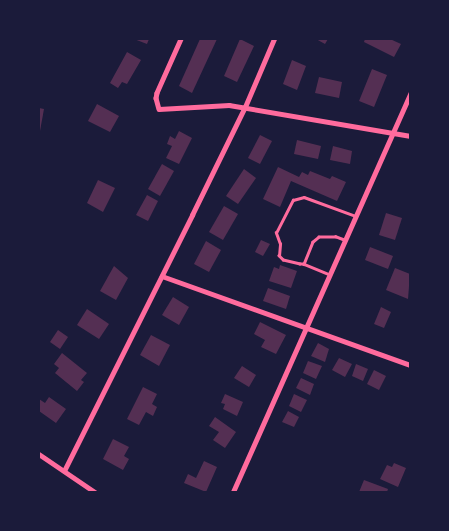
<!DOCTYPE html>
<style>
body{margin:0}
#map{position:relative;width:449px;height:531px;overflow:hidden;background:#1b1b3a;font-family:"Archivo Narrow",sans-serif}
div>[style]{position:absolute}
[style*='--x']{left:calc(var(--x)*1px);top:calc(var(--y)*1px);width:calc(var(--w)*1px);rotate:calc(var(--a)*1deg)}
.building>*{inset:0;background:#542f53}
.service>*{height:2.5px;margin:-1.25px;padding:0 1.25px;transform-origin:1.25px;border-radius:1.25px;background:#ff6b9d}
.minor>*{height:4.5px;margin:-2.25px;padding:0 2.25px;transform-origin:2.25px;border-radius:2.25px;background:#ff6b9d}
span{translate:-50% -50%;white-space:nowrap;text-align:center;line-height:1.15;-webkit-text-stroke:4.5px #1b1b3a;paint-order:stroke}
.frame{position:absolute;inset:0;border:40px solid #1b1b3a;pointer-events:none}
</style>
<div id="map">
<div class="building">
<div style="clip-path:polygon(134px 39px,149px 39px,147px 44px)"></div>
<div style="clip-path:polygon(200px 39px,217px 39px,192px 93px,179px 86px)"></div>
<div style="clip-path:polygon(240px 39px,254px 46px,237px 82px,224px 76px)"></div>
<div style="clip-path:polygon(316px 39px,328px 39px,325px 44px)"></div>
<div style="clip-path:polygon(365px 39px,390px 39px,401px 44px,394px 57px,364px 42px)"></div>
<div style="clip-path:polygon(127px 52px,141px 60px,127px 84px,122px 82px,118px 88px,110px 83px)"></div>
<div style="clip-path:polygon(292px 60px,306px 66px,297px 90px,283px 84px)"></div>
<div style="clip-path:polygon(372px 69px,387px 75px,374px 107px,359px 101px)"></div>
<div style="clip-path:polygon(319px 77px,342px 82px,339px 98px,315px 93px)"></div>
<div style="clip-path:polygon(97px 104px,119px 116px,110px 132px,88px 121px)"></div>
<div style="clip-path:polygon(39px 108px,44px 109px,40px 131px,39px 131px)"></div>
<div style="clip-path:polygon(179px 131px,192px 138px,179px 164px,166px 158px,172px 146px,167px 144px,170px 136px,175px 139px)"></div>
<div style="clip-path:polygon(260px 135px,272px 141px,260px 164px,248px 158px)"></div>
<div style="clip-path:polygon(297px 140px,321px 146px,318px 159px,294px 154px)"></div>
<div style="clip-path:polygon(333px 146px,352px 151px,350px 164px,330px 160px)"></div>
<div style="clip-path:polygon(162px 164px,174px 171px,160px 196px,148px 189px)"></div>
<div style="clip-path:polygon(278px 167px,299px 177px,302px 172px,308px 175px,310px 171px,330px 179px,332px 176px,346px 182px,337px 201px,291px 181px,280px 207px,263px 199px)"></div>
<div style="clip-path:polygon(244px 169px,256px 178px,238px 204px,226px 196px)"></div>
<div style="clip-path:polygon(98px 180px,115px 188px,103px 212px,87px 203px)"></div>
<div style="clip-path:polygon(147px 195px,158px 201px,148px 221px,136px 215px)"></div>
<div style="clip-path:polygon(224px 206px,238px 214px,223px 240px,209px 232px)"></div>
<div style="clip-path:polygon(386px 213px,402px 218px,395px 240px,379px 235px)"></div>
<div style="clip-path:polygon(261px 240px,270px 244px,263px 256px,255px 252px)"></div>
<div style="clip-path:polygon(206px 241px,221px 250px,209px 272px,194px 264px)"></div>
<div style="clip-path:polygon(370px 247px,393px 256px,388px 269px,365px 260px)"></div>
<div style="clip-path:polygon(280px 265px,297px 271px,291px 288px,269px 281px,274px 267px,279px 269px)"></div>
<div style="clip-path:polygon(114px 266px,128px 278px,116px 300px,100px 291px)"></div>
<div style="clip-path:polygon(395px 268px,410px 274px,408px 299px,386px 290px)"></div>
<div style="clip-path:polygon(268px 288px,290px 296px,286px 309px,263px 301px)"></div>
<div style="clip-path:polygon(173px 297px,189px 307px,179px 325px,162px 315px)"></div>
<div style="clip-path:polygon(381px 307px,391px 312px,384px 328px,374px 324px)"></div>
<div style="clip-path:polygon(87px 309px,109px 324px,99px 339px,77px 325px)"></div>
<div style="clip-path:polygon(260px 322px,286px 335px,276px 354px,261px 347px,265px 340px,254px 334px)"></div>
<div style="clip-path:polygon(58px 330px,68px 337px,60px 349px,50px 342px)"></div>
<div style="clip-path:polygon(151px 335px,170px 345px,159px 366px,140px 355px)"></div>
<div style="clip-path:polygon(318px 343px,329px 349px,325px 362px,311px 356px)"></div>
<div style="clip-path:polygon(62px 353px,87px 373px,81px 380px,84px 382px,77px 391px,55px 373px,59px 368px,54px 364px)"></div>
<div style="clip-path:polygon(339px 358px,352px 364px,345px 377px,332px 370px)"></div>
<div style="clip-path:polygon(308px 361px,322px 366px,316px 379px,303px 373px)"></div>
<div style="clip-path:polygon(356px 364px,368px 369px,363px 381px,352px 376px)"></div>
<div style="clip-path:polygon(242px 366px,256px 375px,249px 387px,234px 378px)"></div>
<div style="clip-path:polygon(374px 370px,386px 376px,379px 390px,367px 384px)"></div>
<div style="clip-path:polygon(301px 378px,314px 384px,310px 395px,296px 388px)"></div>
<div style="clip-path:polygon(143px 387px,157px 394px,152px 404px,157px 407px,153px 416px,146px 412px,139px 425px,127px 419px)"></div>
<div style="clip-path:polygon(225px 394px,243px 402px,237px 416px,223px 409px,225px 404px,221px 403px)"></div>
<div style="clip-path:polygon(294px 394px,307px 400px,301px 412px,289px 406px)"></div>
<div style="clip-path:polygon(49px 397px,66px 409px,56px 423px,39px 411px,39px 399px,45px 403px)"></div>
<div style="clip-path:polygon(288px 411px,299px 417px,294px 427px,282px 422px)"></div>
<div style="clip-path:polygon(215px 417px,236px 432px,225px 448px,213px 440px,219px 432px,209px 426px)"></div>
<div style="clip-path:polygon(113px 439px,129px 447px,124px 456px,129px 459px,123px 470px,103px 459px)"></div>
<div style="clip-path:polygon(204px 461px,217px 467px,206px 492px,184px 483px,188px 474px,196px 478px)"></div>
<div style="clip-path:polygon(394px 463px,406px 468px,398px 487px,380px 479px,387px 465px,392px 467px)"></div>
<div style="clip-path:polygon(364px 480px,388px 489px,387px 492px,359px 492px)"></div>
</div>
<div class="service">
<div style="--x:344;--y:240;--w:9;--a:-159"></div>
<div style="--x:336;--y:237;--w:17;--a:180"></div>
<div style="--x:319;--y:237;--w:8;--a:140"></div>
<div style="--x:313;--y:242;--w:24;--a:112"></div>
<div style="--x:304;--y:264;--w:4;--a:180"></div>
<div style="--x:300;--y:264;--w:17;--a:-167"></div>
<div style="--x:283;--y:260;--w:6;--a:-135"></div>
<div style="--x:279;--y:256;--w:12;--a:-85"></div>
<div style="--x:280;--y:244;--w:12;--a:-110"></div>
<div style="--x:276;--y:233;--w:37;--a:-63"></div>
<div style="--x:293;--y:200;--w:11;--a:-15"></div>
<div style="--x:304;--y:197;--w:55;--a:20.1"></div>
<div style="--x:304;--y:264;--w:27;--a:22"></div>
</div>
<div class="minor">
<div style="--x:181;--y:39;--w:59;--a:114"></div>
<div style="--x:157;--y:93;--w:5;--a:101"></div>
<div style="--x:156;--y:98;--w:11;--a:75"></div>
<div style="--x:159;--y:109;--w:70;--a:-3.3"></div>
<div style="--x:229;--y:105;--w:184;--a:9.7"></div>
<div style="--x:162;--y:276;--w:263;--a:19.7"></div>
<div style="--x:39;--y:454;--w:68;--a:34.2"></div>
<div style="--x:64;--y:471;--w:286;--a:-63.4"></div>
<div style="--x:192;--y:215;--w:120;--a:-63.9"></div>
<div style="--x:245;--y:107;--w:74;--a:-66.9"></div>
<div style="--x:233;--y:492;--w:436;--a:-66"></div>
</div>
<div class="frame"></div>
</div>
